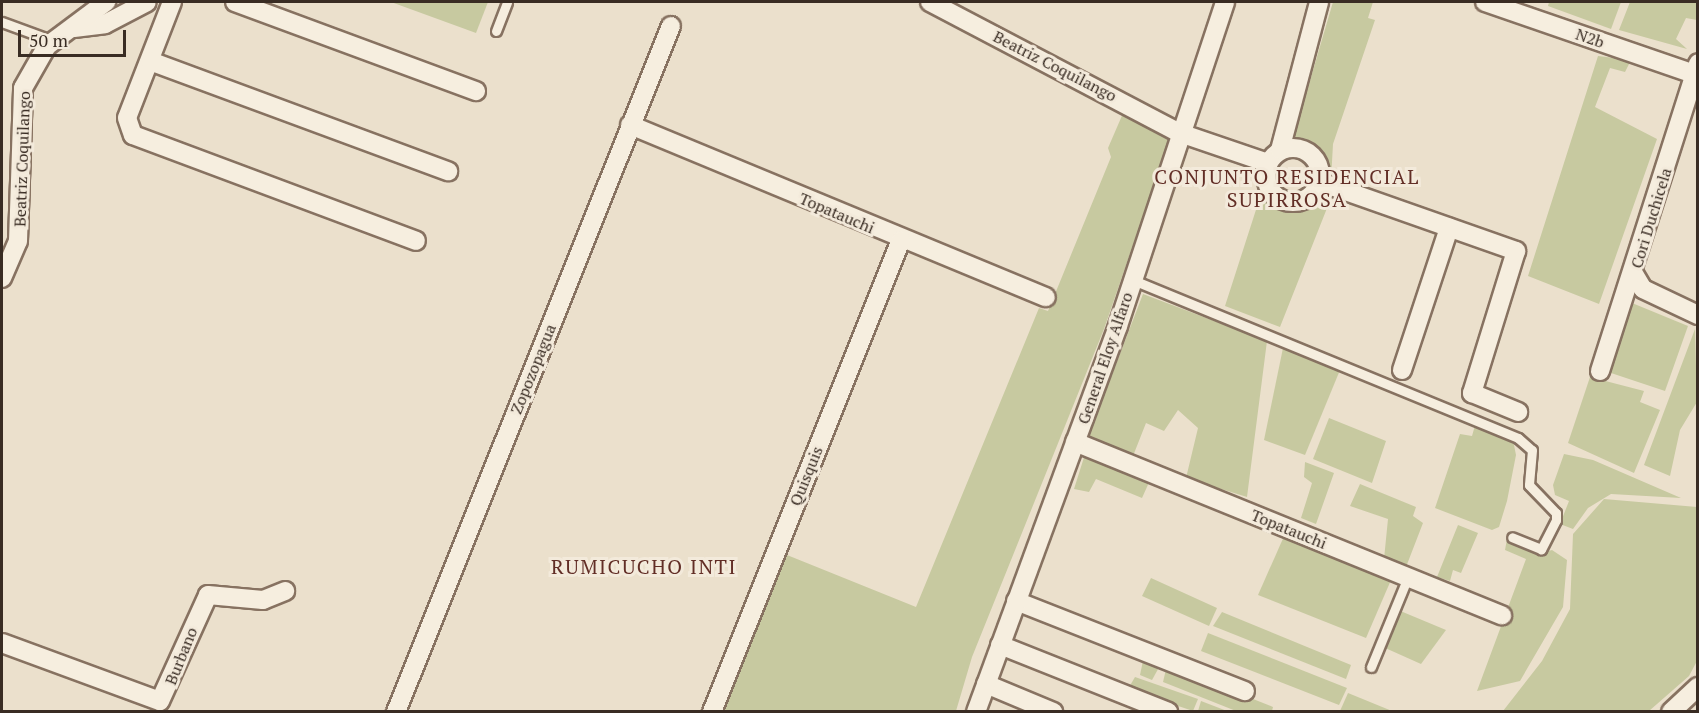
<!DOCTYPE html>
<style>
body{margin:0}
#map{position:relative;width:1699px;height:713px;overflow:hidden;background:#ebe0cc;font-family:"PT Serif",serif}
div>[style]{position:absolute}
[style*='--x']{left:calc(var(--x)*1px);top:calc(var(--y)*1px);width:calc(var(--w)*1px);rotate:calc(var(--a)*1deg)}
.green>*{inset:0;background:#c7c9a0}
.roads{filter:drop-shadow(2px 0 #877261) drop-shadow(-2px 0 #877261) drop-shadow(0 2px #877261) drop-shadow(0 -2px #877261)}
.service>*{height:9px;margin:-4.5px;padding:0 4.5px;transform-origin:4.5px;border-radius:4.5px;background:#f6eedf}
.minor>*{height:18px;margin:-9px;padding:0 9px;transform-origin:9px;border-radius:9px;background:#f6eedf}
.minor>.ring{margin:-9px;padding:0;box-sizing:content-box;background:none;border:18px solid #f6eedf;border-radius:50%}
span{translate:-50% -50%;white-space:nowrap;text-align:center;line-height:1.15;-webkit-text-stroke:6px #f3eadb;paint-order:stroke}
.street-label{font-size:16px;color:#392c23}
.quarter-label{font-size:20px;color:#622e26;letter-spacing:1.5px}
.frame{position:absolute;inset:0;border:3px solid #392c23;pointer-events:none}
.scale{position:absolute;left:18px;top:30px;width:108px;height:27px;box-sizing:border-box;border:3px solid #392c23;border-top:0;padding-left:8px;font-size:18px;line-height:21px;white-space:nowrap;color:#392c23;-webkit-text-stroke:4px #f3eadb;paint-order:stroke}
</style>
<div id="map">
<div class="green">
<div style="clip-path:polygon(391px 2px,488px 2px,476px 33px)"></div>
<div style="clip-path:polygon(1333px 2px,1373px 2px,1368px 18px,1375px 20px,1333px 144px,1331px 180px,1325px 178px,1318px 151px,1292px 142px)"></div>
<div style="clip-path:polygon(1549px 2px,1621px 2px,1611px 29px,1548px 6px)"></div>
<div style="clip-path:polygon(1630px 2px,1697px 2px,1697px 20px,1686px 18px,1676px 39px,1687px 49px,1619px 30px)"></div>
<div style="clip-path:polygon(1598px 56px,1631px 60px,1625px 72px,1610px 68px,1595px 107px,1657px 139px,1599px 304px,1528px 276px)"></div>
<div style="clip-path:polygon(1124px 111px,1170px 138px,1104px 329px,972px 657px,956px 711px,723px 712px,787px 555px,916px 607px,1039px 308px,1048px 311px,1111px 157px,1108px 148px)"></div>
<div style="clip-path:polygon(1263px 188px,1271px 200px,1292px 208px,1309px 203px,1322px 189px,1333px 193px,1280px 327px,1225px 306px)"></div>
<div style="clip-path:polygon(1143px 294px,1267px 341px,1247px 497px,1186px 478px,1198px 428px,1178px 410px,1164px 431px,1146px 423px,1133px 456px,1088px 437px)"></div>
<div style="clip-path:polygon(1632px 303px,1688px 326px,1665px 391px,1608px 372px)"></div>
<div style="clip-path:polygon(1695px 329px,1697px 402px,1680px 430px,1670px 476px,1644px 465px)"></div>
<div style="clip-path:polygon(1283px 348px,1340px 370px,1305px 455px,1264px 440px)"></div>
<div style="clip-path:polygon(1590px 377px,1644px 391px,1640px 402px,1660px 410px,1634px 473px,1568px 443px)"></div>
<div style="clip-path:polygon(1329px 418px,1386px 441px,1372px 483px,1313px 459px)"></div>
<div style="clip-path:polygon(1476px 422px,1513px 440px,1516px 455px,1507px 501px,1499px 527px,1492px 530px,1435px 508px,1460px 434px,1472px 436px)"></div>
<div style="clip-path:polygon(1086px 451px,1151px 478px,1142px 498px,1096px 479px,1089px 492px,1074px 489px)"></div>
<div style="clip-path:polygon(1564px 454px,1593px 460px,1681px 498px,1611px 494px,1588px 508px,1573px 529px,1560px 524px,1569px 501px,1555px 495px,1553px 485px)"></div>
<div style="clip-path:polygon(1305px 462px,1334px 473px,1316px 524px,1301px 518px,1312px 483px,1304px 477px)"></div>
<div style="clip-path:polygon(1360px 484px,1416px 507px,1413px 516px,1423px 523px,1406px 567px,1384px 559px,1388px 519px,1350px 506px)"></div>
<div style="clip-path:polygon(1604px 499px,1697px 507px,1697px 661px,1689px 676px,1649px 711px,1503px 711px,1542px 661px,1570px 609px,1573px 534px)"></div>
<div style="clip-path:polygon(1458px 525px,1478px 533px,1461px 573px,1453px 570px,1450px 581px,1437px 577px)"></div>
<div style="clip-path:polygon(1285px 534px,1391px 580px,1366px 638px,1258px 595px)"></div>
<div style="clip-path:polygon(1507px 539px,1542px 553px,1552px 550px,1567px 560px,1563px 607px,1520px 681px,1477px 691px,1526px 559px,1505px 550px)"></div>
<div style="clip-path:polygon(1151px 578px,1217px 608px,1209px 626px,1142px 596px)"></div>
<div style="clip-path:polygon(1398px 610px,1446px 630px,1421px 664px,1383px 647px)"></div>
<div style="clip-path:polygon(1222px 612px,1351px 665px,1346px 679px,1213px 626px)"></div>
<div style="clip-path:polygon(1208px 633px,1347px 688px,1339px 705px,1201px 651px)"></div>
<div style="clip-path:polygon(1144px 656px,1162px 662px,1152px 680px,1140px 675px)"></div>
<div style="clip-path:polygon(1167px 665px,1273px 707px,1272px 711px,1236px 711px,1163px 682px)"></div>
<div style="clip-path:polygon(1135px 677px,1198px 699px,1193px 711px,1128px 689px)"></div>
<div style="clip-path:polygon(1348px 693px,1392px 711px,1340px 711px)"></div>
<div style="clip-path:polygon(1201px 701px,1227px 711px,1198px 711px)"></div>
</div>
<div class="roads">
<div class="service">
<div style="--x:2;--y:22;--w:52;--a:20.2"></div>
<div style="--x:496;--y:31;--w:31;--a:-69"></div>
<div style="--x:1133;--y:280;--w:416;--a:22.3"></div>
<div style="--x:1518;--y:438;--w:18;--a:41"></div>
<div style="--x:1532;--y:450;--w:35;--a:95"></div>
<div style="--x:1529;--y:485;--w:39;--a:46"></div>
<div style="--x:1556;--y:513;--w:7;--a:90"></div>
<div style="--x:1556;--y:520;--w:33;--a:117"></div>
<div style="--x:1541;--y:549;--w:31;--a:-158"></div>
<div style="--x:1371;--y:667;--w:97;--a:-67.7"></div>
</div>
<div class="minor">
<div style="--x:172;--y:2;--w:124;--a:111.2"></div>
<div style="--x:127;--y:118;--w:18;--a:71"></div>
<div style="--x:133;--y:135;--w:302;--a:20.5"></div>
<div style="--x:235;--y:2;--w:257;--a:20.3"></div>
<div style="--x:930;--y:2;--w:282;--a:27.7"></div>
<div style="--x:1180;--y:133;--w:93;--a:18.8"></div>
<div style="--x:1485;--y:2;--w:221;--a:19"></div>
<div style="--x:74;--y:28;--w:31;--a:-7"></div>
<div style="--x:105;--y:24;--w:47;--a:-27.6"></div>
<div style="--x:150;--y:61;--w:318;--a:20.3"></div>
<div style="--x:630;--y:125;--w:450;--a:22.5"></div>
<div class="ring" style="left:1266px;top:148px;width:36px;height:36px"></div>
<div style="--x:1280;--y:150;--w:153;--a:-75.2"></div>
<div style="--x:1320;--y:182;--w:208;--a:19.4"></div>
<div style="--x:1516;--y:251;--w:149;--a:107.2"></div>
<div style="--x:1472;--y:393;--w:50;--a:22.4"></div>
<div style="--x:1634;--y:274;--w:17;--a:59"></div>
<div style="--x:1643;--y:289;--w:61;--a:25.3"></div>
<div style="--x:2;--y:278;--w:40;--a:-66.6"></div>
<div style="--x:18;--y:241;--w:153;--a:-88.1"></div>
<div style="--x:23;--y:88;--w:48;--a:-60.3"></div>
<div style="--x:47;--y:46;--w:74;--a:-36.7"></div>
<div style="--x:1402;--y:370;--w:150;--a:-71.7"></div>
<div style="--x:1600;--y:371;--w:323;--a:-72.3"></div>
<div style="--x:1075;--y:442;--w:461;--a:22.1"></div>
<div style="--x:1016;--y:601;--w:246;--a:21.5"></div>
<div style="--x:2;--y:643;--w:168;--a:20.2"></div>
<div style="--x:160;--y:701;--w:116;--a:-65.6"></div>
<div style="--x:208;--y:595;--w:55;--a:5.2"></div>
<div style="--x:263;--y:600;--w:24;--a:-22"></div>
<div style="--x:1000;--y:645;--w:181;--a:21.7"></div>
<div style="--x:986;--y:684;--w:73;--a:22.7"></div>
<div style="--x:396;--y:712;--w:739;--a:-68.16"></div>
<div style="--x:712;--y:712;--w:508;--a:-68.18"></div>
<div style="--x:976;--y:712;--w:411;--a:-69.8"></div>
<div style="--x:1118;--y:326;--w:341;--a:-71.7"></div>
<div style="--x:1671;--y:712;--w:37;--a:-43"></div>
</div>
</div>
<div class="street-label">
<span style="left:1590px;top:38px;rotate:19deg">N2b</span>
<span style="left:1055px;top:66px;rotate:27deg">Beatriz Coquilango</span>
<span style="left:22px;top:159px;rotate:-88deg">Beatriz Coquilango</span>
<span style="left:837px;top:213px;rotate:23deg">Topatauchi</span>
<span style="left:1651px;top:218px;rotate:-73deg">Cori Duchicela</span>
<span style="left:1105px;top:358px;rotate:-71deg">General Eloy Alfaro</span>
<span style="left:533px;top:369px;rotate:-68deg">Zopozopagua</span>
<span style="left:806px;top:476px;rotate:-68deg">Quisquis</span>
<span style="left:1289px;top:529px;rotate:22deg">Topatauchi</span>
<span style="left:181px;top:656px;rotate:-68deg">Burbano</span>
</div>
<div class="quarter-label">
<span style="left:1287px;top:188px">CONJUNTO RESIDENCIAL<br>SUPIRROSA</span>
<span style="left:644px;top:566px">RUMICUCHO INTI</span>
</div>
<div class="frame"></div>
<div class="scale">50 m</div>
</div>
